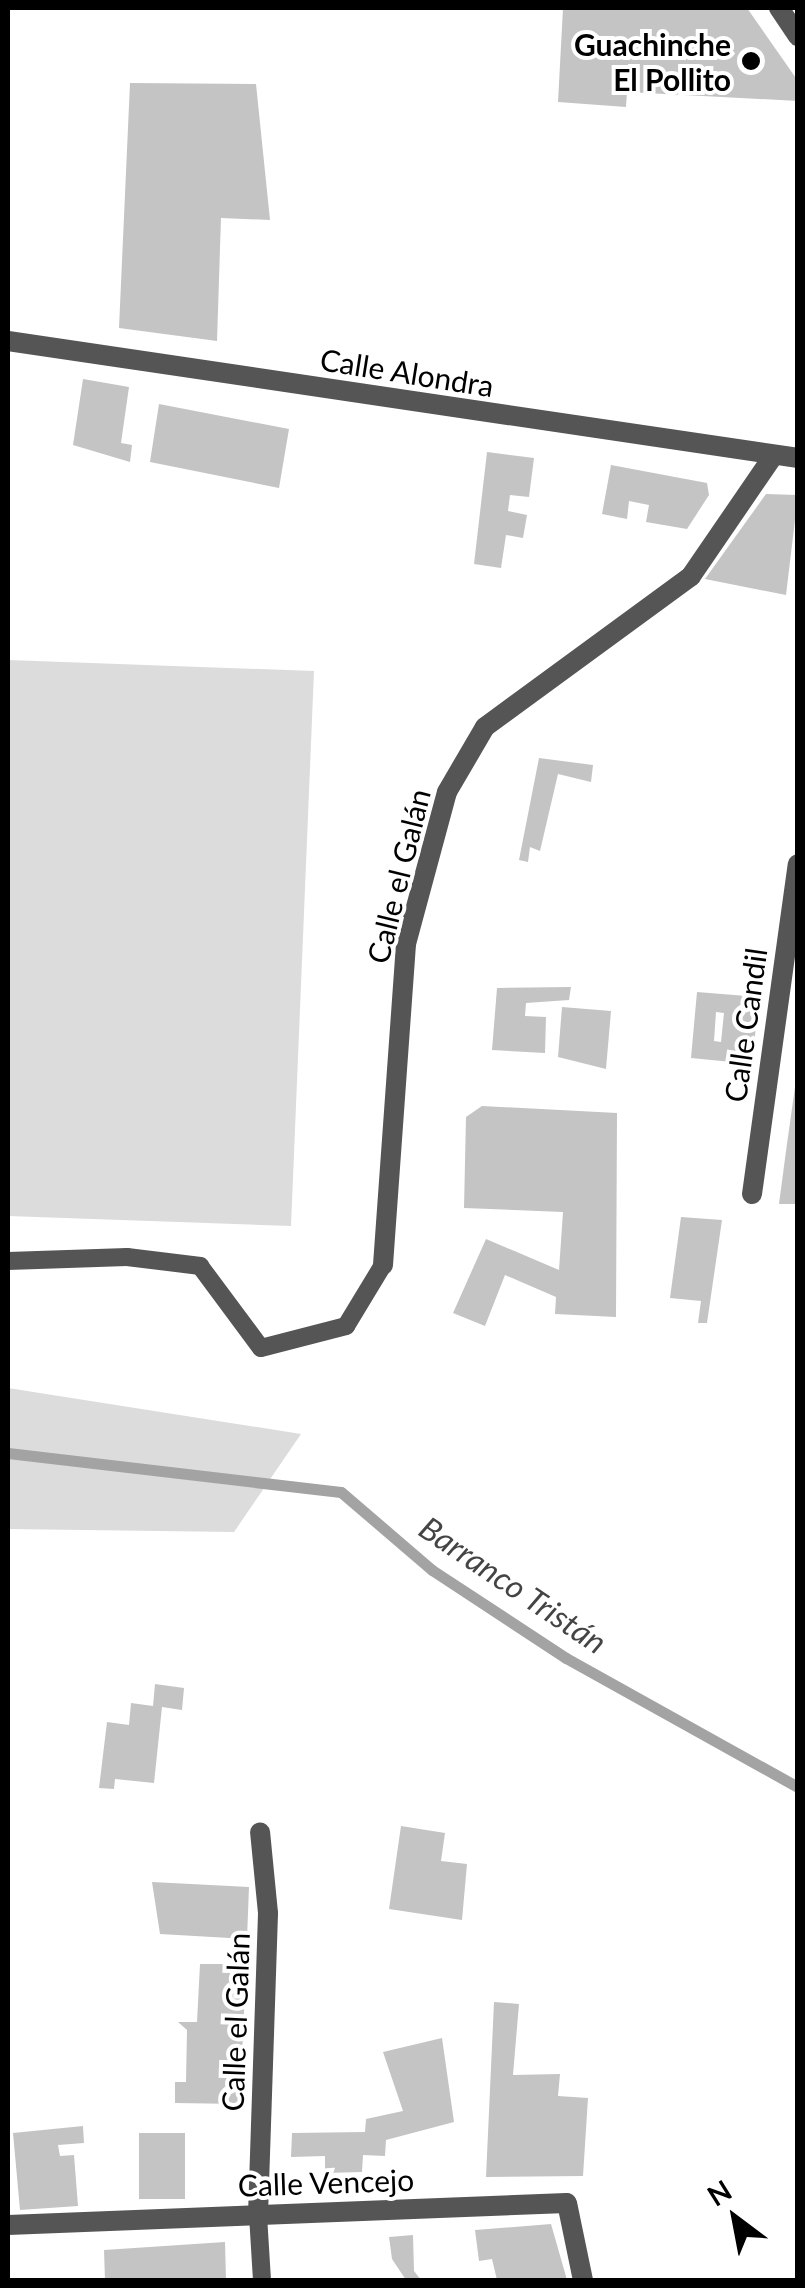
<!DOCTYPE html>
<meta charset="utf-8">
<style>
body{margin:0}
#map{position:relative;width:805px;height:2288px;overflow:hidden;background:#fff;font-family:Lato,sans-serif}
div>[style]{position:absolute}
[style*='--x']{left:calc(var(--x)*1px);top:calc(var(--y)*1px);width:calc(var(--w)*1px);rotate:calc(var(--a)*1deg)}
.green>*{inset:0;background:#dcdcdc}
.stream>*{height:11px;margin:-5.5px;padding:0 5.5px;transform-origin:5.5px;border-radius:5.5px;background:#a3a3a3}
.building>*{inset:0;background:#c4c4c4}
.service>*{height:18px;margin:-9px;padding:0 9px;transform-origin:9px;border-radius:9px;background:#555}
.minor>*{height:20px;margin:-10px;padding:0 10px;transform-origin:10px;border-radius:10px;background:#555}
.dots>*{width:28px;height:28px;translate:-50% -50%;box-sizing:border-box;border:5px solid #fff;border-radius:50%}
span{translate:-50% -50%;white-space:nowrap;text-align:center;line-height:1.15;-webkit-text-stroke:8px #fff;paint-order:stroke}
.poi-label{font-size:30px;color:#000;font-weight:700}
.right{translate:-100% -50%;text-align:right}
.street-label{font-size:30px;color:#000}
.water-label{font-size:32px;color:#444;font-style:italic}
.frame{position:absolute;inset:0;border:10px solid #000;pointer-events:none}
.north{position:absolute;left:685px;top:2168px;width:100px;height:100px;-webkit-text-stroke:8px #fff;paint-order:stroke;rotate:328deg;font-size:28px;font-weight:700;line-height:40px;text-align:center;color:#000}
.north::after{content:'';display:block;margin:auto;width:35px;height:45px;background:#000;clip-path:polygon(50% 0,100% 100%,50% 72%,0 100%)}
</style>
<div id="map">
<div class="green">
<div style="clip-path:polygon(8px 660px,314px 671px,291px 1226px,8px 1216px)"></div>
<div style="clip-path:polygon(8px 1388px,301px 1434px,234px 1532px,8px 1529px)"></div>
</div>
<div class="stream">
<div style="--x:8;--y:1453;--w:335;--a:6.7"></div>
<div style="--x:341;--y:1492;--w:120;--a:40.6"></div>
<div style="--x:432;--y:1570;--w:160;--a:33.3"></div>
<div style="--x:566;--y:1658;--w:265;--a:29.1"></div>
</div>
<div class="building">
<div style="clip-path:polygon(563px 8px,747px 8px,798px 81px,798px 101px,627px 92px,626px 107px,558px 102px)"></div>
<div style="clip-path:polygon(130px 83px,256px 84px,270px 220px,221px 218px,217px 341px,119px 328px)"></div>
<div style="clip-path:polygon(83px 379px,129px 387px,121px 443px,132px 445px,130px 462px,73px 445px)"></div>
<div style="clip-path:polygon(159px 404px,289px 429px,279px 488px,150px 462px)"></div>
<div style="clip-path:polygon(487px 452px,534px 458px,529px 497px,510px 495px,508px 511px,527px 515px,523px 538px,506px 535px,501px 568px,474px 564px)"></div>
<div style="clip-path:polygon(611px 465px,707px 483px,709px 495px,687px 529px,646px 522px,649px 505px,629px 501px,627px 519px,602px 514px)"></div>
<div style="clip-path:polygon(766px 494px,798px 495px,786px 595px,705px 579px)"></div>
<div style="clip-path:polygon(539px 758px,593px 765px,591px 782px,558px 774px,540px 851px,530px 847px,528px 862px,519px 860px)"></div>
<div style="clip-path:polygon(571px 987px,569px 1000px,526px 1003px,525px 1016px,546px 1017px,545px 1053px,492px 1050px,497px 988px)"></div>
<div style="clip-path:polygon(evenodd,697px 992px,759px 997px,752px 1064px,691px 1058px,697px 992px,716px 1012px,724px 1013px,721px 1042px,714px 1041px,716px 1012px)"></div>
<div style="clip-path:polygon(562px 1007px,611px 1011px,606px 1069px,558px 1057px)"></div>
<div style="clip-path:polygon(795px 1087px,798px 1204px,779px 1204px,786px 1151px)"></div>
<div style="clip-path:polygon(482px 1106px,617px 1113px,616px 1317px,555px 1314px,556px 1297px,505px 1275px,485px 1326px,453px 1313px,486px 1239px,559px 1270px,563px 1212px,464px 1208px,466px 1117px)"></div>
<div style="clip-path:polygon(681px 1217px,722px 1220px,707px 1323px,698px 1323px,701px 1301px,670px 1298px)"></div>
<div style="clip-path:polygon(155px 1684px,184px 1688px,182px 1710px,162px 1707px,154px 1783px,115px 1779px,114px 1789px,99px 1788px,107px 1722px,129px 1725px,131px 1703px,153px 1706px)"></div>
<div style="clip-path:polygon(401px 1826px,445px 1833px,441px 1861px,467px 1864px,462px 1920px,389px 1909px)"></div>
<div style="clip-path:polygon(152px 1882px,249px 1887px,247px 1939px,160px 1934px)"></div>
<div style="clip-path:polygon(200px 1964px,246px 1964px,240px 2104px,175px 2103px,175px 2082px,186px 2082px,187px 2030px,178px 2022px,197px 2022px)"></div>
<div style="clip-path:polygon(494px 2002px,519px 2004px,513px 2075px,560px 2074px,558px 2096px,588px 2098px,583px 2176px,486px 2177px)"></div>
<div style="clip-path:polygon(442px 2038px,454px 2122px,386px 2140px,385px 2156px,363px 2155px,362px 2172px,325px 2173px,325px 2156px,291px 2157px,292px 2133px,365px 2132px,366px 2119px,403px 2111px,383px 2052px)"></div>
<div style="clip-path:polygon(83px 2126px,84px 2143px,58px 2145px,60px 2156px,74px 2155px,78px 2206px,20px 2210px,13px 2133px)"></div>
<div style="clip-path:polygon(139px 2133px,185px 2133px,185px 2199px,139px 2199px)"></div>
<div style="clip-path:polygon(551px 2224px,567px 2280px,497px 2280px,492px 2259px,479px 2261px,475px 2230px)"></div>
<div style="clip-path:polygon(413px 2235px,414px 2271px,421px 2280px,406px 2280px,392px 2259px,389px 2237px)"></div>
<div style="clip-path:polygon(225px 2242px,226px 2280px,105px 2280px,104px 2250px)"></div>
</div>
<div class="service">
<div style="--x:8;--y:1261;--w:119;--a:-1.9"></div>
<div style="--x:127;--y:1257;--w:74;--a:7"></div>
<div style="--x:200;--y:1266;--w:102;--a:53.4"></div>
<div style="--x:261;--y:1348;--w:88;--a:-14.5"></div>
<div style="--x:346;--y:1326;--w:71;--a:-58.8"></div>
<div style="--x:258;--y:2215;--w:65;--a:86.5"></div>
</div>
<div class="minor">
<div style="--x:779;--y:8;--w:34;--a:56"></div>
<div style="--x:8;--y:341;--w:799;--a:8.42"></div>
<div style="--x:752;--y:1194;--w:333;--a:-82.1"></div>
<div style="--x:383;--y:1265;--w:322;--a:-85.9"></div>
<div style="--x:406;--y:944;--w:157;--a:-74.9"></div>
<div style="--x:447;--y:792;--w:75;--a:-59.7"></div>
<div style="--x:485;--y:727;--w:255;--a:-36.2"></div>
<div style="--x:691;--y:576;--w:142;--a:-55.6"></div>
<div style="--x:258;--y:2215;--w:302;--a:-88.1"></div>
<div style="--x:268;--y:1913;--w:81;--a:-95.6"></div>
<div style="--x:8;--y:2225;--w:559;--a:-2.25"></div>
<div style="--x:567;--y:2203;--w:79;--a:78.3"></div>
</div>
<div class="dots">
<div style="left:751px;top:61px;background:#000"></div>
</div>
<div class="poi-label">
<span class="right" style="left:731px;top:61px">Guachinche<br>El Pollito</span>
</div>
<div class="street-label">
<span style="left:407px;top:372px;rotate:9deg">Calle Alondra</span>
<span style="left:398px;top:876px;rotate:-76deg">Calle el Galán</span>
<span style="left:745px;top:1025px;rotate:-82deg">Calle Candil</span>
<span style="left:235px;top:2022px;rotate:-88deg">Calle el Galán</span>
<span style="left:326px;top:2182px;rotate:-2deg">Calle Vencejo</span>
</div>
<div class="water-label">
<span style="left:513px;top:1585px;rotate:34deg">Barranco Tristán</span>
</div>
<div class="frame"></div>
<div class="north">N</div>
</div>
